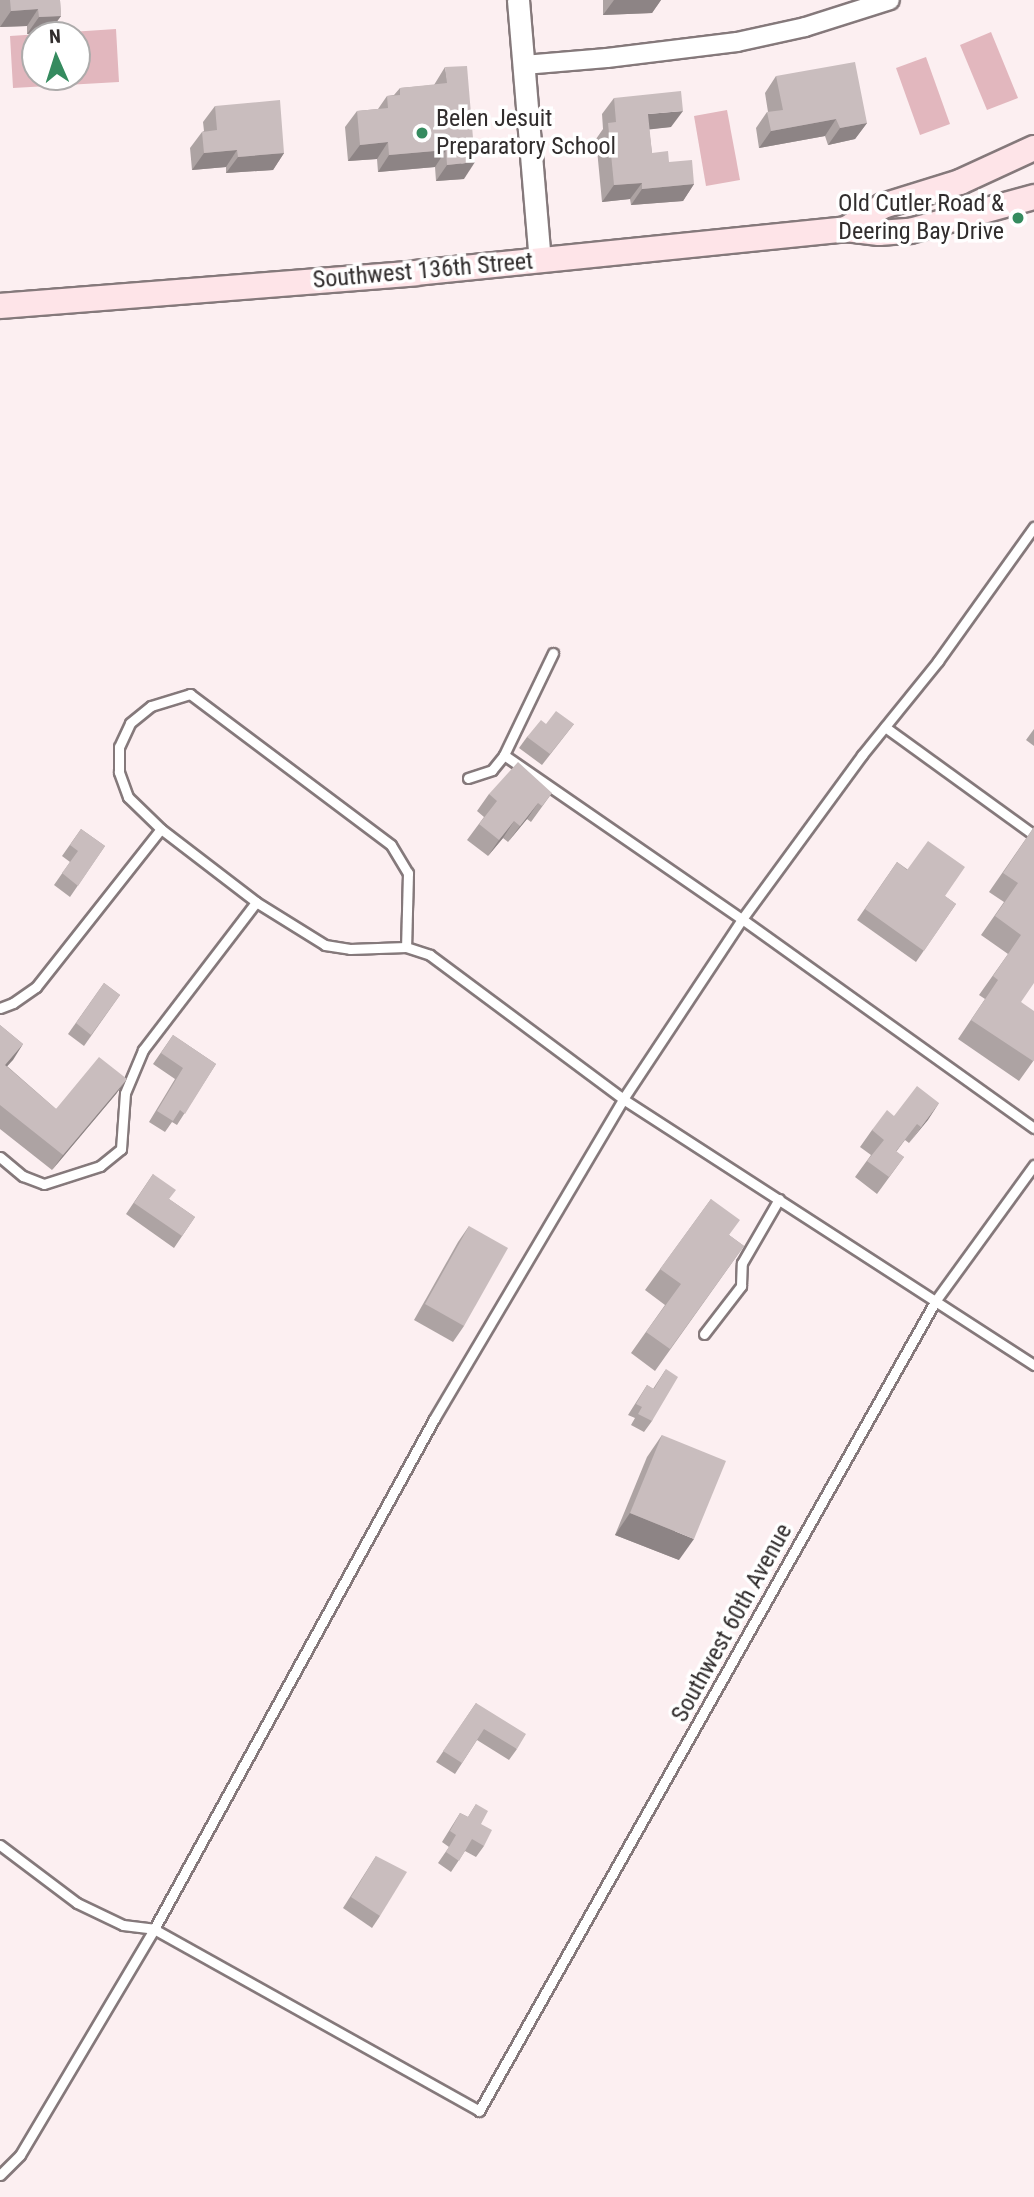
<!DOCTYPE html>
<style>
body{margin:0}
#map{position:relative;width:1034px;height:2197px;overflow:hidden;background:#fceff1;font-family:"Roboto Condensed",sans-serif}
div>[style]{position:absolute}
[style*='--x']{left:calc(var(--x)*1px);top:calc(var(--y)*1px);width:calc(var(--w)*1px);rotate:calc(var(--a)*1deg)}
.green>*{inset:0;background:#e2b7be}
.roads{filter:drop-shadow(2px 0 #85797b) drop-shadow(-2px 0 #85797b) drop-shadow(0 2px #85797b) drop-shadow(0 -2px #85797b)}
.service>*{height:9px;margin:-4.5px;padding:0 4.5px;transform-origin:4.5px;border-radius:4.5px;background:#fff}
.minor>*{height:18px;margin:-9px;padding:0 9px;transform-origin:9px;border-radius:9px;background:#fff}
.tertiary>*{height:21px;margin:-10.5px;padding:0 10.5px;transform-origin:10.5px;border-radius:10.5px;background:#fff}
.secondary>*{height:24px;margin:-12px;padding:0 12px;transform-origin:12px;border-radius:12px;background:#fee4e8}
.wall>*{inset:0;background:#ada3a3}
.shaded-wall>*{inset:0;background:#8d8485}
.building>*{inset:0;background:#c9bdbe}
.dots>*{width:19px;height:19px;translate:-50% -50%;box-sizing:border-box;border:4px solid #fff;border-radius:50%}
span{translate:-50% -50%;white-space:nowrap;text-align:center;line-height:1.15;-webkit-text-stroke:7px #fff;paint-order:stroke}
.poi-label{font-size:24px;color:#312d2d}
.left{translate:0 -50%;text-align:left}
.right{translate:-100% -50%;text-align:right}
.street-label{font-size:24px;color:#312d2d}
.north{position:absolute;left:21px;top:21px;width:70px;height:70px;box-sizing:border-box;background:#fff;border:2px solid #adabab;border-radius:50%;rotate:357deg;font-size:19px;font-weight:700;line-height:28px;text-align:center;color:#312d2d}
.north::after{content:'';display:block;margin:auto;width:24px;height:32px;background:#358b5f;clip-path:polygon(50% 0,100% 100%,50% 72%,0 100%)}
</style>
<div id="map">
<div class="green">
<div style="clip-path:polygon(evenodd,116px 29px,119px 82px,13px 88px,10px 36px,116px 29px,35px 35px,77px 35px,77px 77px,35px 77px,35px 35px)"></div>
<div style="clip-path:polygon(991px 32px,1018px 98px,987px 110px,960px 45px)"></div>
<div style="clip-path:polygon(926px 57px,950px 124px,920px 135px,896px 68px)"></div>
<div style="clip-path:polygon(727px 110px,740px 180px,706px 186px,694px 116px)"></div>
</div>
<div class="roads">
<div class="service">
<div style="--x:553;--y:653;--w:113;--a:115.7"></div>
<div style="--x:504;--y:755;--w:289;--a:34.6"></div>
<div style="--x:742;--y:919;--w:359;--a:35.6"></div>
<div style="--x:885;--y:727;--w:184;--a:35.9"></div>
<div style="--x:468;--y:778;--w:25;--a:-18"></div>
<div style="--x:492;--y:770;--w:19;--a:-51"></div>
<div style="--x:161;--y:829;--w:120;--a:37.5"></div>
<div style="--x:256;--y:902;--w:81;--a:31.9"></div>
<div style="--x:325;--y:945;--w:25;--a:9"></div>
<div style="--x:350;--y:949;--w:56;--a:-2"></div>
<div style="--x:406;--y:947;--w:25;--a:18"></div>
<div style="--x:430;--y:955;--w:241;--a:36.7"></div>
<div style="--x:623;--y:1099;--w:490;--a:32.9"></div>
<div style="--x:0;--y:1008;--w:14;--a:-21"></div>
<div style="--x:13;--y:1003;--w:28;--a:-35"></div>
<div style="--x:36;--y:987;--w:201;--a:-51.7"></div>
<div style="--x:161;--y:829;--w:46;--a:-135.9"></div>
<div style="--x:128;--y:797;--w:27;--a:-110"></div>
<div style="--x:119;--y:772;--w:25;--a:-90"></div>
<div style="--x:119;--y:747;--w:26;--a:-65"></div>
<div style="--x:130;--y:723;--w:27;--a:-39"></div>
<div style="--x:151;--y:706;--w:41;--a:-17.1"></div>
<div style="--x:190;--y:694;--w:251;--a:36.9"></div>
<div style="--x:391;--y:845;--w:33;--a:59"></div>
<div style="--x:408;--y:873;--w:74;--a:91.5"></div>
<div style="--x:0;--y:1157;--w:30;--a:40"></div>
<div style="--x:23;--y:1176;--w:22;--a:21"></div>
<div style="--x:44;--y:1184;--w:59;--a:-17.8"></div>
<div style="--x:100;--y:1166;--w:27;--a:-39"></div>
<div style="--x:121;--y:1149;--w:56;--a:-85.9"></div>
<div style="--x:125;--y:1093;--w:47;--a:-67.3"></div>
<div style="--x:143;--y:1050;--w:186;--a:-52.6"></div>
<div style="--x:704;--y:1334;--w:61;--a:-52.4"></div>
<div style="--x:741;--y:1286;--w:23;--a:-88"></div>
<div style="--x:742;--y:1263;--w:74;--a:-60"></div>
<div style="--x:0;--y:1845;--w:96;--a:37"></div>
<div style="--x:77;--y:1903;--w:51;--a:25.6"></div>
<div style="--x:123;--y:1925;--w:31;--a:7"></div>
<div style="--x:154;--y:1929;--w:372;--a:29.2"></div>
<div style="--x:479;--y:2111;--w:931;--a:-60.6"></div>
<div style="--x:936;--y:1300;--w:167;--a:-54"></div>
<div style="--x:0;--y:2175;--w:28;--a:-45"></div>
<div style="--x:20;--y:2155;--w:263;--a:-59.3"></div>
<div style="--x:154;--y:1929;--w:582;--a:-61.23"></div>
<div style="--x:434;--y:1419;--w:372;--a:-59.4"></div>
<div style="--x:623;--y:1099;--w:216;--a:-56.5"></div>
<div style="--x:742;--y:919;--w:203;--a:-53.8"></div>
<div style="--x:862;--y:755;--w:121;--a:-51"></div>
<div style="--x:938;--y:661;--w:165;--a:-54.4"></div>
</div>
<div class="minor">
<div style="--x:524;--y:65;--w:83;--a:-4.8"></div>
<div style="--x:607;--y:58;--w:131;--a:-7"></div>
<div style="--x:737;--y:42;--w:70;--a:-12.4"></div>
<div style="--x:805;--y:27;--w:89;--a:-17.6"></div>
</div>
<div class="tertiary">
<div style="--x:518;--y:0;--w:261;--a:85.2"></div>
</div>
<div class="secondary">
<div style="--x:846;--y:229;--w:44;--a:-31.9"></div>
<div style="--x:883;--y:206;--w:81;--a:-17.3"></div>
<div style="--x:960;--y:182;--w:81;--a:-24.7"></div>
<div style="--x:0;--y:306;--w:416;--a:-4.5"></div>
<div style="--x:415;--y:273;--w:433;--a:-5.8"></div>
<div style="--x:846;--y:229;--w:33;--a:7"></div>
<div style="--x:879;--y:233;--w:31;--a:-4"></div>
<div style="--x:910;--y:231;--w:129;--a:-15.3"></div>
</div>
</div>
<div class="wall">
<div style="clip-path:polygon(0 0,60px 0,61px 16px,49px 32px,27px 34px,27px 26px,0 27px)"></div>
<div style="clip-path:polygon(603px 0,661px 0,652px 13px,603px 15px)"></div>
<div style="clip-path:polygon(445px 67px,464px 179px,436px 181px,435px 167px,378px 172px,377px 159px,348px 161px,345px 127px,357px 111px,378px 109px,387px 96px,394px 95px,400px 88px,434px 85px)"></div>
<div style="clip-path:polygon(776px 76px,867px 123px,855px 139px,828px 145px,825px 136px,759px 148px,756px 128px,767px 112px,768px 112px,765px 93px)"></div>
<div style="clip-path:polygon(614px 98px,671px 127px,649px 129px,652px 153px,669px 162px,694px 184px,683px 201px,631px 205px,630px 199px,602px 202px,596px 139px,603px 129px,602px 114px)"></div>
<div style="clip-path:polygon(215px 106px,284px 153px,273px 170px,226px 173px,226px 167px,192px 170px,190px 148px,202px 132px,204px 131px,203px 122px)"></div>
<div style="clip-path:polygon(546px 724px,574px 724px,542px 765px,519px 748px,527px 737px)"></div>
<div style="clip-path:polygon(1034px 729px,1034px 746px,1026px 740px)"></div>
<div style="clip-path:polygon(552px 793px,531px 822px,527px 819px,508px 842px,503px 838px,488px 856px,467px 840px,484px 817px,477px 811px,489px 794px)"></div>
<div style="clip-path:polygon(1034px 827px,1021px 1002px,1034px 1060px,1019px 1081px,958px 1039px,985px 999px,979px 995px,1008px 954px,981px 935px,1004px 902px,989px 892px)"></div>
<div style="clip-path:polygon(81px 829px,105px 846px,70px 897px,54px 885px,70px 862px,62px 856px)"></div>
<div style="clip-path:polygon(897px 862px,956px 904px,916px 962px,857px 920px)"></div>
<div style="clip-path:polygon(104px 983px,120px 995px,84px 1046px,68px 1034px)"></div>
<div style="clip-path:polygon(0 1025px,23px 1044px,7px 1066px,56px 1109px,127px 1079px,116px 1094px,52px 1170px,0 1129px)"></div>
<div style="clip-path:polygon(173px 1035px,216px 1064px,177px 1125px,172px 1122px,165px 1132px,149px 1122px,175px 1079px,153px 1064px)"></div>
<div style="clip-path:polygon(939px 1103px,909px 1143px,905px 1140px,896px 1152px,904px 1157px,877px 1194px,855px 1177px,871px 1155px,860px 1147px,872px 1130px,894px 1116px)"></div>
<div style="clip-path:polygon(153px 1174px,169px 1199px,195px 1217px,174px 1248px,126px 1214px)"></div>
<div style="clip-path:polygon(711px 1199px,729px 1235px,744px 1246px,655px 1371px,631px 1353px,665px 1305px,645px 1290px)"></div>
<div style="clip-path:polygon(469px 1226px,464px 1326px,453px 1342px,414px 1320px,458px 1242px)"></div>
<div style="clip-path:polygon(666px 1369px,652px 1421px,644px 1432px,631px 1425px,635px 1418px,628px 1415px,647px 1385px,653px 1389px)"></div>
<div style="clip-path:polygon(662px 1435px,679px 1560px,615px 1535px,647px 1457px)"></div>
<div style="clip-path:polygon(476px 1703px,517px 1749px,509px 1760px,477px 1740px,455px 1774px,436px 1762px)"></div>
<div style="clip-path:polygon(476px 1804px,484px 1846px,476px 1857px,465px 1851px,451px 1872px,438px 1863px,449px 1847px,442px 1842px,460px 1813px,468px 1817px)"></div>
<div style="clip-path:polygon(376px 1856px,380px 1916px,372px 1928px,343px 1908px)"></div>
</div>
<div class="shaded-wall">
<div style="clip-path:polygon(614px 0,661px 0,652px 13px,603px 15px)"></div>
<div style="clip-path:polygon(38px 9px,27px 26px,0 27px,11px 11px)"></div>
<div style="clip-path:polygon(61px 16px,49px 32px,27px 34px,39px 17px)"></div>
<div style="clip-path:polygon(683px 111px,671px 127px,636px 131px,648px 114px)"></div>
<div style="clip-path:polygon(836px 119px,825px 136px,759px 148px,771px 131px)"></div>
<div style="clip-path:polygon(867px 123px,855px 139px,828px 145px,840px 128px)"></div>
<div style="clip-path:polygon(388px 142px,377px 159px,348px 161px,360px 145px)"></div>
<div style="clip-path:polygon(237px 150px,226px 167px,192px 170px,204px 153px)"></div>
<div style="clip-path:polygon(446px 150px,435px 167px,378px 172px,389px 155px)"></div>
<div style="clip-path:polygon(284px 153px,273px 170px,226px 173px,238px 157px)"></div>
<div style="clip-path:polygon(475px 162px,464px 179px,436px 181px,447px 165px)"></div>
<div style="clip-path:polygon(642px 183px,630px 199px,602px 202px,614px 185px)"></div>
<div style="clip-path:polygon(694px 184px,683px 201px,631px 205px,642px 189px)"></div>
<div style="clip-path:polygon(538px 803px,527px 819px,508px 842px,520px 826px)"></div>
<div style="clip-path:polygon(514px 821px,503px 838px,488px 856px,499px 840px)"></div>
<div style="clip-path:polygon(23px 1044px,13px 1060px,0 1074px,5px 1065px)"></div>
<div style="clip-path:polygon(127px 1079px,116px 1094px,52px 1170px,63px 1155px)"></div>
<div style="clip-path:polygon(939px 1103px,928px 1120px,909px 1143px)"></div>
<div style="clip-path:polygon(630px 1513px,694px 1539px,679px 1560px,615px 1535px)"></div>
</div>
<div class="building">
<div style="clip-path:polygon(10px 0,60px 0,61px 16px,39px 17px,38px 9px,11px 11px)"></div>
<div style="clip-path:polygon(855px 62px,867px 123px,840px 128px,836px 119px,771px 131px,767px 112px,783px 110px,776px 76px)"></div>
<div style="clip-path:polygon(467px 66px,475px 162px,447px 165px,446px 150px,389px 155px,388px 142px,360px 145px,357px 111px,388px 108px,387px 96px,400px 95px,400px 88px,447px 83px,445px 67px)"></div>
<div style="clip-path:polygon(681px 91px,683px 111px,648px 114px,652px 153px,668px 151px,669px 162px,692px 160px,694px 184px,642px 189px,642px 183px,614px 185px,608px 123px,616px 122px,614px 98px)"></div>
<div style="clip-path:polygon(280px 100px,284px 153px,238px 157px,237px 150px,204px 153px,202px 132px,217px 130px,215px 106px)"></div>
<div style="clip-path:polygon(556px 711px,574px 724px,550px 754px,527px 737px,541px 720px,546px 724px)"></div>
<div style="clip-path:polygon(518px 762px,552px 793px,542px 806px,538px 803px,520px 826px,514px 821px,499px 840px,479px 824px,497px 801px,489px 794px)"></div>
<div style="clip-path:polygon(1034px 827px,1034px 983px,1021px 1002px,1034px 1011px,1034px 1060px,1033px 1061px,971px 1020px,998px 980px,993px 976px,1021px 935px,995px 916px,1018px 883px,1003px 873px)"></div>
<div style="clip-path:polygon(81px 829px,105px 846px,78px 886px,62px 873px,78px 851px,70px 845px)"></div>
<div style="clip-path:polygon(928px 841px,965px 867px,945px 896px,956px 904px,924px 951px,865px 909px,897px 862px,907px 870px)"></div>
<div style="clip-path:polygon(104px 983px,120px 995px,91px 1035px,76px 1023px)"></div>
<div style="clip-path:polygon(0 1025px,23px 1044px,5px 1065px,56px 1109px,99px 1057px,127px 1079px,63px 1155px,0 1105px)"></div>
<div style="clip-path:polygon(173px 1035px,216px 1064px,185px 1114px,180px 1110px,173px 1121px,157px 1111px,183px 1068px,161px 1053px)"></div>
<div style="clip-path:polygon(917px 1086px,939px 1103px,921px 1127px,917px 1124px,896px 1151px,904px 1157px,889px 1177px,867px 1161px,884px 1140px,872px 1130px,887px 1110px,894px 1116px)"></div>
<div style="clip-path:polygon(153px 1174px,176px 1190px,169px 1199px,195px 1217px,182px 1236px,134px 1203px)"></div>
<div style="clip-path:polygon(711px 1199px,740px 1220px,729px 1235px,744px 1246px,670px 1349px,646px 1332px,681px 1284px,660px 1269px)"></div>
<div style="clip-path:polygon(469px 1226px,508px 1248px,464px 1326px,425px 1304px)"></div>
<div style="clip-path:polygon(666px 1369px,678px 1377px,652px 1421px,638px 1414px,642px 1407px,636px 1404px,647px 1385px,654px 1389px)"></div>
<div style="clip-path:polygon(662px 1435px,726px 1461px,694px 1539px,630px 1513px)"></div>
<div style="clip-path:polygon(476px 1703px,526px 1734px,517px 1749px,484px 1729px,462px 1763px,443px 1751px)"></div>
<div style="clip-path:polygon(476px 1804px,488px 1811px,481px 1824px,492px 1830px,484px 1846px,472px 1839px,459px 1861px,446px 1852px,456px 1835px,450px 1831px,460px 1813px,468px 1817px)"></div>
<div style="clip-path:polygon(376px 1856px,407px 1872px,380px 1916px,351px 1897px)"></div>
</div>
<div class="dots">
<div style="left:422px;top:133px;background:#358b5f"></div>
<div style="left:1018px;top:218px;background:#358b5f"></div>
</div>
<div class="poi-label">
<span class="left" style="left:436px;top:133px">Belen Jesuit<br>Preparatory School</span>
<span class="right" style="left:1004px;top:218px">Old Cutler Road &amp;<br>Deering Bay Drive</span>
</div>
<div class="street-label">
<span style="left:423px;top:271px;rotate:-5deg">Southwest 136th Street</span>
<span style="left:732px;top:1623px;rotate:-61deg">Southwest 60th Avenue</span>
</div>
<div class="north">N</div>
</div>
